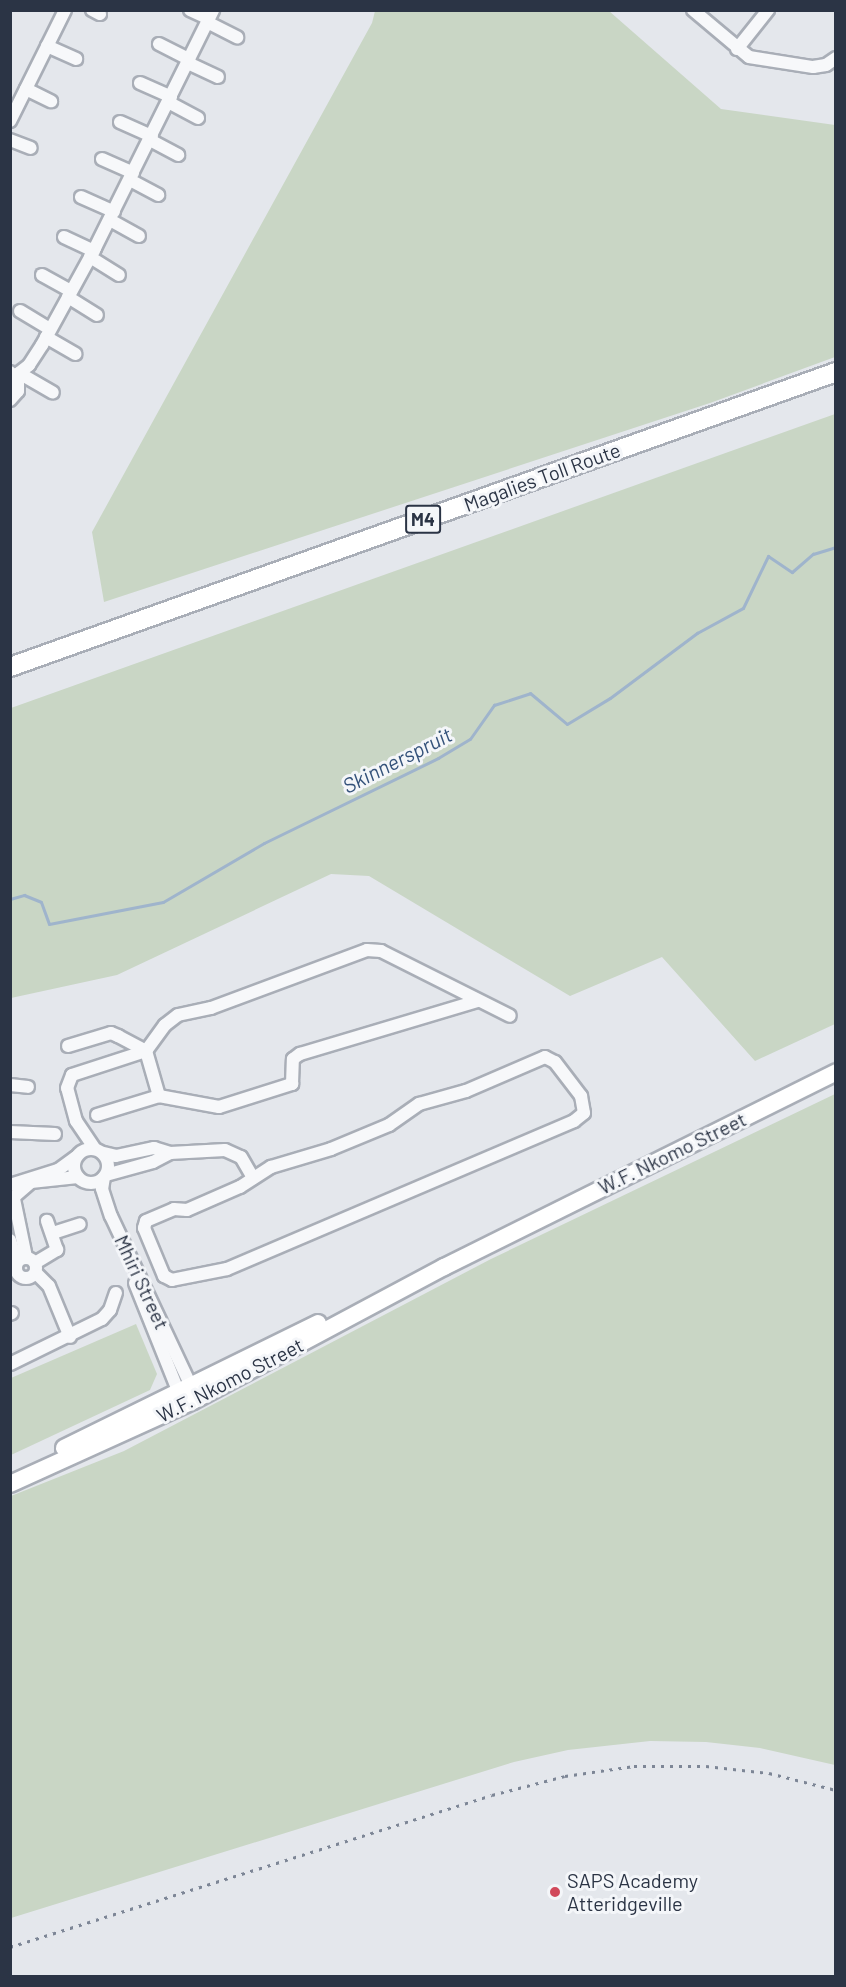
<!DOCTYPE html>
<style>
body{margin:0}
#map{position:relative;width:846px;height:1987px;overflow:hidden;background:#e4e7ec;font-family:Barlow,sans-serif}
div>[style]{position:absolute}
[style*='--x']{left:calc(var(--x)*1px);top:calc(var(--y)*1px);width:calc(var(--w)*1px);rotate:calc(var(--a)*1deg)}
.green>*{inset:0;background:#c9d6c5}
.stream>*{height:3px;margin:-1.5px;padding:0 1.5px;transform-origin:1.5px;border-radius:1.5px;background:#9fb4cc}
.roads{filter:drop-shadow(2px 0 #a9aeb7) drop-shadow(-2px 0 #a9aeb7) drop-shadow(0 2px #a9aeb7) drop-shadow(0 -2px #a9aeb7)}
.minor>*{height:12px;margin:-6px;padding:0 6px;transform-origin:6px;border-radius:6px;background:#f7f8fa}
.minor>.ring{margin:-6px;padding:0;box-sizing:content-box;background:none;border:12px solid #f7f8fa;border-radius:50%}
.major>*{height:16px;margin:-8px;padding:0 8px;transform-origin:8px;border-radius:8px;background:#fff}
.highway>*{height:18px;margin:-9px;padding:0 9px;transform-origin:9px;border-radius:9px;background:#fff}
.rail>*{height:3px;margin-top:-1.5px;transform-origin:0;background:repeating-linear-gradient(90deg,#7d8696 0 3px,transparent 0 9px)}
.dots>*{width:16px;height:16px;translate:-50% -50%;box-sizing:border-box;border:3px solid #f4f6f9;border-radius:50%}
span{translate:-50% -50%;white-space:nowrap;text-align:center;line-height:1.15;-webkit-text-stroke:6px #f4f6f9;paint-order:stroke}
.shield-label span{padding:2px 4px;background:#f4f6f9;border:2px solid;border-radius:4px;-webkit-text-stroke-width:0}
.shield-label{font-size:18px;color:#2b3445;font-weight:700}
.street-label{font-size:20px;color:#2b3445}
.poi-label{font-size:20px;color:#2b3445}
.left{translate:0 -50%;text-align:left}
.water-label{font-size:21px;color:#34527a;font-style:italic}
.frame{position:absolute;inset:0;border:12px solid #2b3445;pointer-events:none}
</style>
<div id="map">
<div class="green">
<div style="clip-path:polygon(375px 11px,609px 11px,721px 109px,835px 125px,835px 357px,710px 403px,104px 602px,92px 532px,372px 23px)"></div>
<div style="clip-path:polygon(835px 414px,835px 1024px,755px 1061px,662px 957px,570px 996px,369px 876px,331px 874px,117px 975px,11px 998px,11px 708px)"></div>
<div style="clip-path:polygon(835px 1094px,835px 1765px,760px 1748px,706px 1742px,650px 1741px,568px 1750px,514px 1762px,11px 1918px,11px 1496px,124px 1451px,491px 1259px)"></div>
<div style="clip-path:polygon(136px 1324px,157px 1374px,150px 1390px,11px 1455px,11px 1378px)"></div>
</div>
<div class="stream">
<div style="--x:10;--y:899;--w:15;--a:-16"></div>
<div style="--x:24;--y:895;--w:18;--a:22"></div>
<div style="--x:41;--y:902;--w:23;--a:70"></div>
<div style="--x:49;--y:924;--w:116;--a:-10.9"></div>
<div style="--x:163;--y:902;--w:117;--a:-30.3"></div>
<div style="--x:264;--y:843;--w:194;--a:-26"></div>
<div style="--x:438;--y:758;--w:37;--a:-31"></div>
<div style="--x:470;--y:739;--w:42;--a:-54.8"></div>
<div style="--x:494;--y:705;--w:38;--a:-18"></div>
<div style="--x:530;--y:693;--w:48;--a:40"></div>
<div style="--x:567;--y:724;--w:50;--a:-31.2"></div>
<div style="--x:610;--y:698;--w:109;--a:-36.8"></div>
<div style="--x:697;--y:633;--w:52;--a:-28.5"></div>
<div style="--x:743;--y:608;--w:58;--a:-64.3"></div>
<div style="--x:768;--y:556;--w:29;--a:34"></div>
<div style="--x:792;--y:572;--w:28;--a:-41"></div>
<div style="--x:813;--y:554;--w:24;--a:-17"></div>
</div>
<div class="roads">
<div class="minor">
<div style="--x:92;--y:10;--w:9;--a:27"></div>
<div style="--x:190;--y:10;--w:21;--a:25"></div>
<div style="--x:693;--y:10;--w:73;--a:40"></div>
<div style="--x:749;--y:57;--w:65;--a:8.9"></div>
<div style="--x:813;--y:67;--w:13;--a:-9"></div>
<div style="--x:826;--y:65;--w:12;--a:-35"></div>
<div style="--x:207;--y:22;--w:34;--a:27"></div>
<div style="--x:159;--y:44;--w:34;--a:27"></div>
<div style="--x:47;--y:46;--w:32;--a:24"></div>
<div style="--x:737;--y:49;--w:50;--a:-51.5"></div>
<div style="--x:188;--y:63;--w:33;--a:25"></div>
<div style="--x:140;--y:83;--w:34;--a:24"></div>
<div style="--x:26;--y:89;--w:28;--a:26"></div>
<div style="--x:168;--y:102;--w:34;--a:28"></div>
<div style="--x:10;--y:121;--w:124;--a:-63.6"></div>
<div style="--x:120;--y:122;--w:35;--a:24"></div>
<div style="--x:10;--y:140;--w:22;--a:21"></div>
<div style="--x:150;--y:140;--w:32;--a:28"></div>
<div style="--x:102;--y:159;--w:34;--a:24"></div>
<div style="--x:130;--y:180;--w:32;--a:28"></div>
<div style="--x:81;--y:197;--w:36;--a:24"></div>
<div style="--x:110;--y:220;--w:33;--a:29"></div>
<div style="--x:64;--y:237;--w:33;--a:25"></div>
<div style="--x:90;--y:257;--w:34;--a:32"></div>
<div style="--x:42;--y:275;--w:33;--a:29"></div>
<div style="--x:68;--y:297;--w:34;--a:32"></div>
<div style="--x:20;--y:311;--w:35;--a:31"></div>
<div style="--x:46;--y:337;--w:34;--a:30"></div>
<div style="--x:10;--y:372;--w:13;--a:51"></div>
<div style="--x:18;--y:382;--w:9;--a:90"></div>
<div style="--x:18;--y:391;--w:12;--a:132"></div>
<div style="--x:19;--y:373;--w:39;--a:30"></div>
<div style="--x:15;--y:376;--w:18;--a:-38"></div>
<div style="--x:29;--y:365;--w:24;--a:-57"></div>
<div style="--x:42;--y:345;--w:111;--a:-61.3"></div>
<div style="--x:95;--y:248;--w:266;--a:-63.6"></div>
<div style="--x:68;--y:1046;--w:45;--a:-16.8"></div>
<div style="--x:111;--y:1033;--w:8;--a:23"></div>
<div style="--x:118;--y:1036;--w:32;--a:28"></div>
<div style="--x:146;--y:1051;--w:47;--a:73.9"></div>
<div style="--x:545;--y:1057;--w:11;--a:27"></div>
<div style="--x:555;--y:1062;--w:43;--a:52.6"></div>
<div style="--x:581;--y:1096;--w:17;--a:80"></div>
<div style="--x:584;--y:1113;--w:13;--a:141"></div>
<div style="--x:574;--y:1121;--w:377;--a:156.9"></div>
<div style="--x:227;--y:1269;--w:56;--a:168.7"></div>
<div style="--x:172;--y:1280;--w:9;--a:-153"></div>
<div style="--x:164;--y:1276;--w:52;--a:-112.6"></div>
<div style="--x:144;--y:1228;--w:7;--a:-74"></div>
<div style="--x:146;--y:1221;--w:30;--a:-23"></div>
<div style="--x:174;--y:1209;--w:13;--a:4"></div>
<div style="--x:187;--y:1210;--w:58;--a:-23.5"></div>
<div style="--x:240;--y:1187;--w:37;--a:-33"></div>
<div style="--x:271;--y:1167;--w:63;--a:-16.7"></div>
<div style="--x:331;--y:1149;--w:63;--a:-22.5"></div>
<div style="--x:389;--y:1125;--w:37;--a:-35"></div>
<div style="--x:419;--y:1104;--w:49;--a:-15.5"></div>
<div style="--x:466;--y:1091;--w:86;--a:-23.3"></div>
<div style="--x:10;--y:1085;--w:18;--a:6"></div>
<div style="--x:97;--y:1115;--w:65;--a:-17"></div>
<div style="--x:159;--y:1096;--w:61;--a:10.4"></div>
<div style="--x:219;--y:1107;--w:77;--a:-17.5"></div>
<div style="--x:292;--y:1084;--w:25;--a:-88"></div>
<div style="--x:293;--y:1059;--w:9;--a:-36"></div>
<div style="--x:300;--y:1054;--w:186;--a:-16.6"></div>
<div style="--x:10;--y:1132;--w:45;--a:2.5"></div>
<div class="ring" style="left:74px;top:1149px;width:22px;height:22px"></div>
<div style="--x:95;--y:1149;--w:34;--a:-124"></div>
<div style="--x:76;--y:1121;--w:34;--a:-105"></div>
<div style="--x:67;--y:1088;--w:14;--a:-69"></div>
<div style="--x:72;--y:1075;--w:78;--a:-18"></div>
<div style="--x:146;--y:1051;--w:32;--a:-54"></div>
<div style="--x:165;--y:1025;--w:16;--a:-38"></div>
<div style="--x:178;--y:1015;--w:34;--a:-12"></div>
<div style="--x:211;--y:1008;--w:166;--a:-20.4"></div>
<div style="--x:367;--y:950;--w:14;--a:4"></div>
<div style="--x:381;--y:951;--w:144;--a:26.7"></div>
<div style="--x:104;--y:1153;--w:12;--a:14"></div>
<div style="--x:116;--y:1156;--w:39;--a:-12"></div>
<div style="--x:154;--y:1148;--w:17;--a:17"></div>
<div style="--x:106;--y:1175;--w:49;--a:-15.5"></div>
<div style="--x:153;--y:1162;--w:19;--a:-28"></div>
<div style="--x:170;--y:1153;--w:55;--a:-3.1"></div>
<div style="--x:225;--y:1150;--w:17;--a:24"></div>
<div style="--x:241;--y:1157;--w:24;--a:60"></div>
<div style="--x:104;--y:1177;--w:12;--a:99"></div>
<div style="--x:102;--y:1189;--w:28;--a:72"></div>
<div style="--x:111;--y:1216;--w:195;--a:64.8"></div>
<div style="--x:10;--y:1185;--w:50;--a:-17.4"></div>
<div style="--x:58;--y:1170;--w:22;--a:-36"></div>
<div style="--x:15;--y:1196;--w:21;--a:-41"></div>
<div style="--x:31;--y:1182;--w:47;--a:-6.1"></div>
<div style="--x:14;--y:1199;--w:59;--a:78.3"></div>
<div style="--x:53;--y:1233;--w:28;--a:-18"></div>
<div style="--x:10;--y:1240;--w:23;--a:72"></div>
<div class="ring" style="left:16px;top:1258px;width:8px;height:8px"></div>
<div style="--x:35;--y:1263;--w:26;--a:-31"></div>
<div style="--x:57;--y:1250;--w:31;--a:-109"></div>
<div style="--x:36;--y:1273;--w:18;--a:45"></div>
<div style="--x:49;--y:1286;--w:55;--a:67.6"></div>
<div style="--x:135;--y:1283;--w:124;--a:68.2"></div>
<div style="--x:10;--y:1314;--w:2;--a:-27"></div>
<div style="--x:10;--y:1364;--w:102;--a:-26.1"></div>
<div style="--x:102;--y:1319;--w:12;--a:-48"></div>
<div style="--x:110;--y:1310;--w:18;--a:-71"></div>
</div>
<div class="major">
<div style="--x:64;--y:1448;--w:283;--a:-26.2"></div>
<div style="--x:10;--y:1484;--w:201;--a:-24.4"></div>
<div style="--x:193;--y:1401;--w:285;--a:-28.1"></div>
<div style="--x:444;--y:1267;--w:438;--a:-26.4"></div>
</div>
<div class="highway">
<div style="--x:10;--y:667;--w:877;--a:-19.65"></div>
</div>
</div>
<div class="rail">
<div style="--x:10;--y:1947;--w:505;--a:-17.5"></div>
<div style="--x:492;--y:1795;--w:75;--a:-14.6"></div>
<div style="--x:565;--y:1776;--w:70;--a:-8.2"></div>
<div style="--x:634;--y:1766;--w:72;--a:0"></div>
<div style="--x:706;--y:1766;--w:63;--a:6.3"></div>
<div style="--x:769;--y:1773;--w:69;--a:14.2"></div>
</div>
<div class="dots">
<div style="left:555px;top:1892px;background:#d1495b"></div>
</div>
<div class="shield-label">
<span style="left:423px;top:519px">M4</span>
</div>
<div class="street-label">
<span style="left:542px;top:477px;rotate:-20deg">Magalies Toll Route</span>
<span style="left:672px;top:1153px;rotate:-26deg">W.F. Nkomo Street</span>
<span style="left:142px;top:1282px;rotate:65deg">Mhiri Street</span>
<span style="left:230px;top:1380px;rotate:-27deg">W.F. Nkomo Street</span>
</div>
<div class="poi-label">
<span class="left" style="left:567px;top:1892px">SAPS Academy<br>Atteridgeville</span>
</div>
<div class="water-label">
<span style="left:397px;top:760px;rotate:-27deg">Skinnerspruit</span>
</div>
<div class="frame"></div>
</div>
